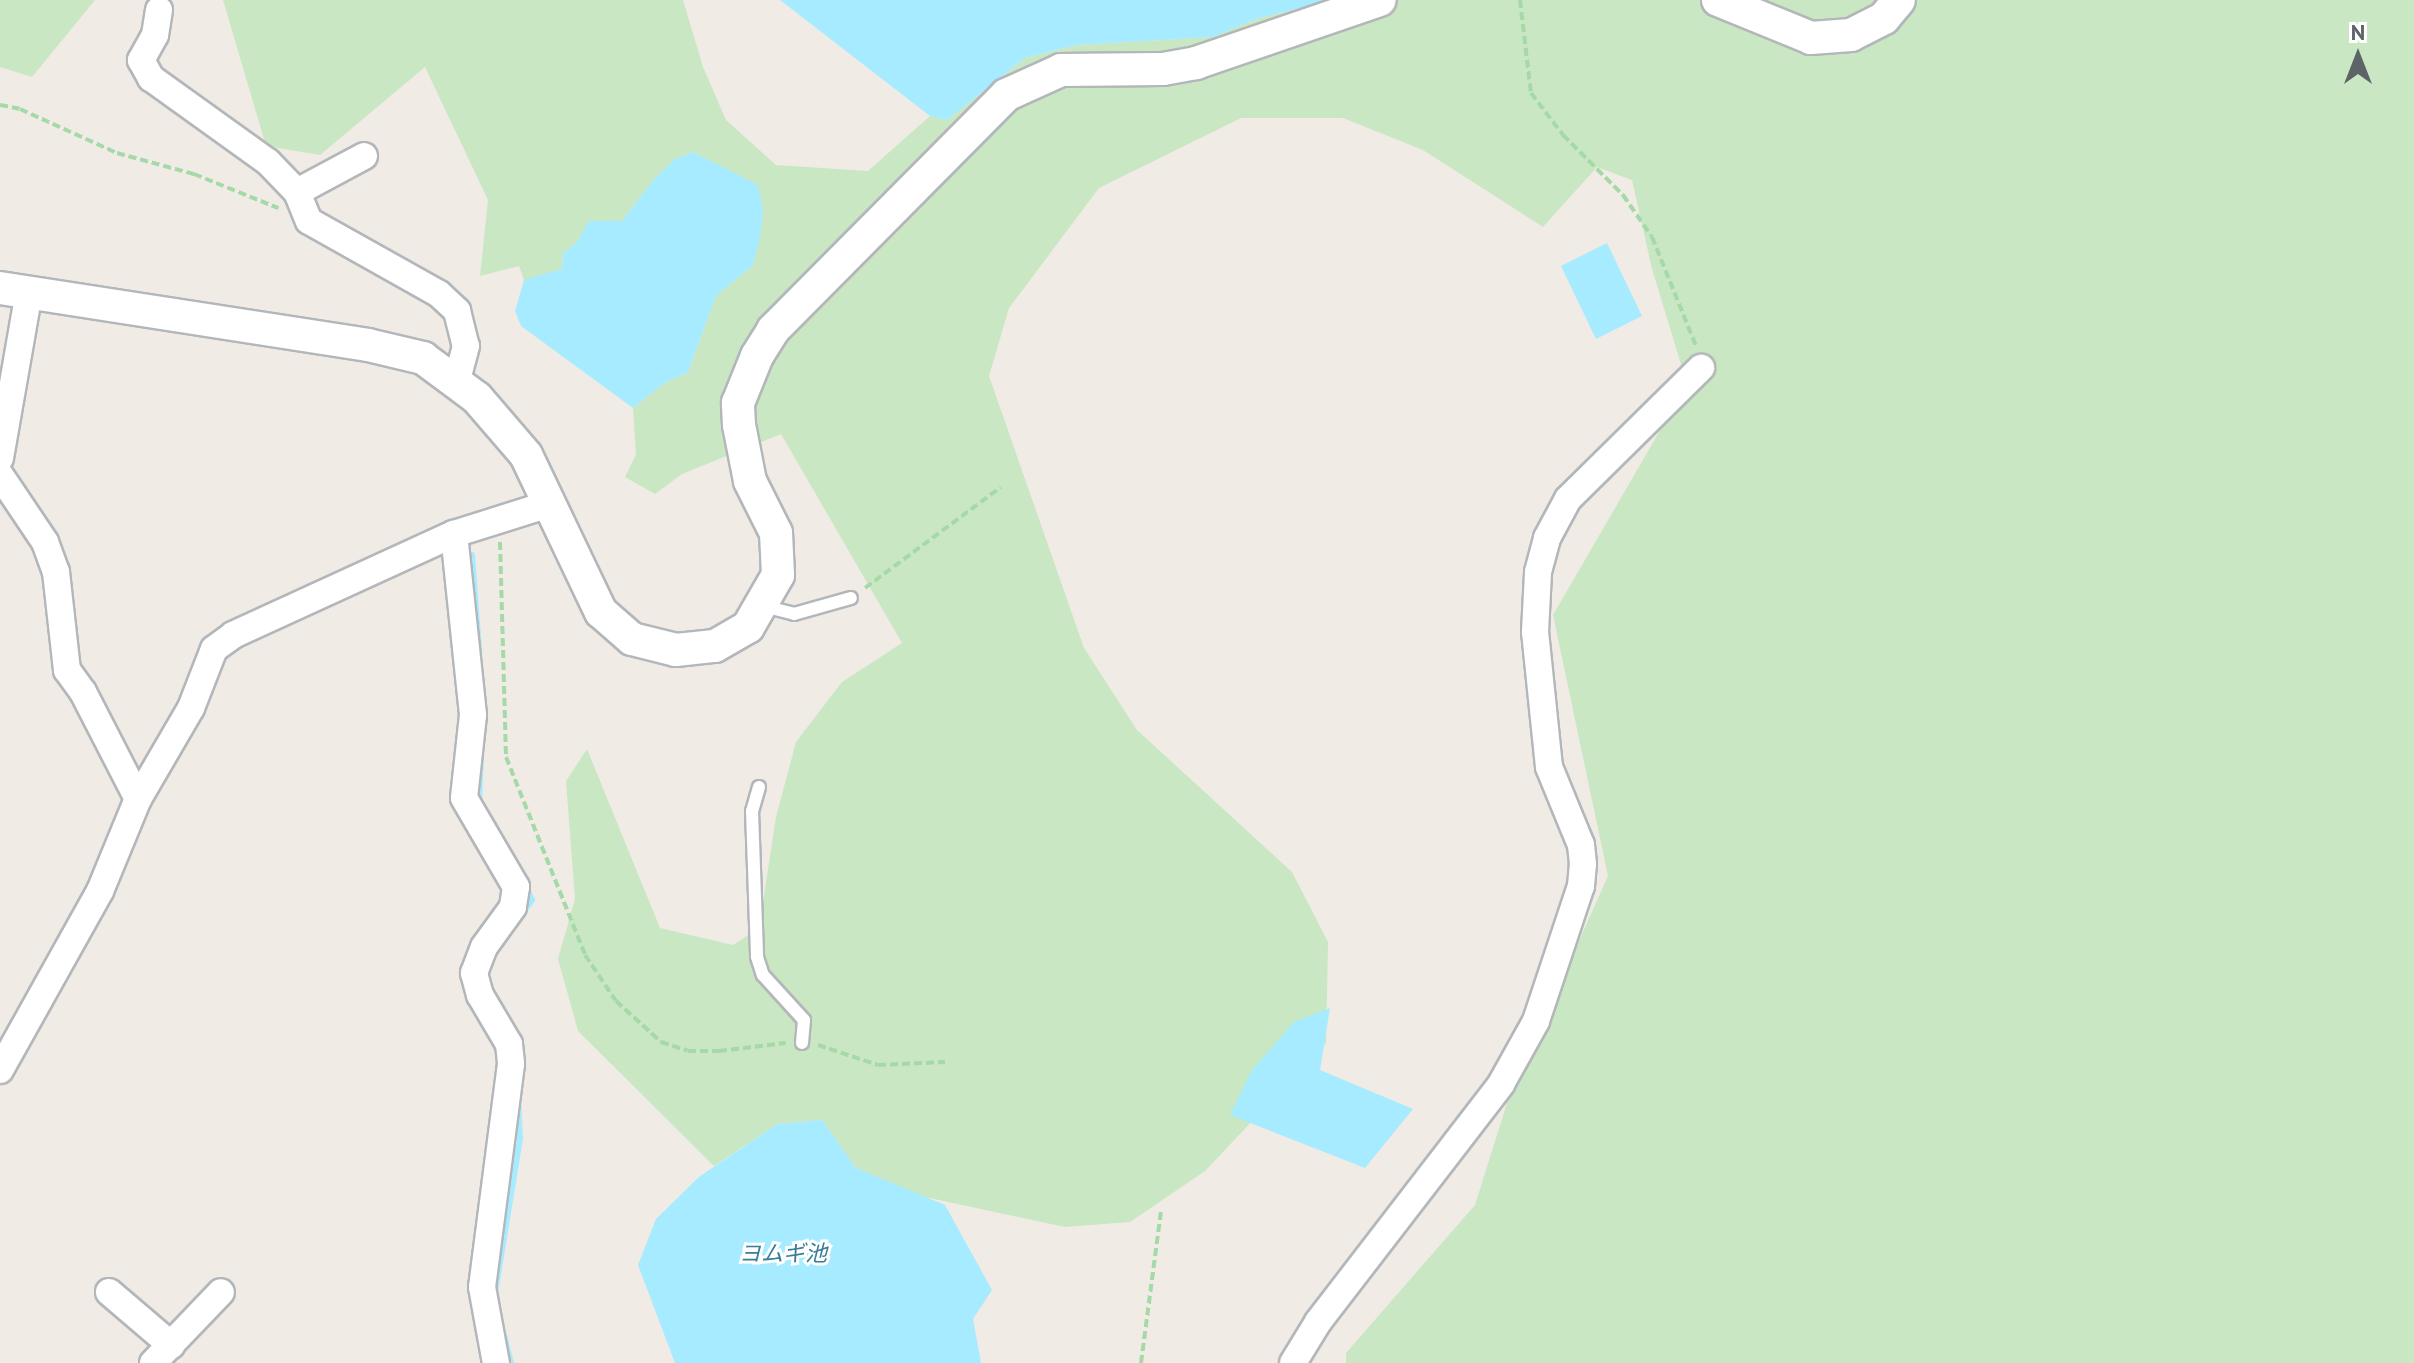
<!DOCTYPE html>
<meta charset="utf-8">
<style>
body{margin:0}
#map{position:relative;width:2414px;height:1363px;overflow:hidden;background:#f0ebe5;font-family:"PT Sans","Noto Sans JP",sans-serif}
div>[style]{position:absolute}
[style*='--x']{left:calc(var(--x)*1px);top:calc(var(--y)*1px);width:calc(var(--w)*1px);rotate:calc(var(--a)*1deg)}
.green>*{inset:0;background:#c9e7c2}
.water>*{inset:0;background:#a6ebff}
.stream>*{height:6px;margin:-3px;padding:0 3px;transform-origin:3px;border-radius:3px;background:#a6ebff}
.path>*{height:4px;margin-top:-2px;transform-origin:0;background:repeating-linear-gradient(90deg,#a5d9a7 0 8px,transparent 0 12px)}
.roads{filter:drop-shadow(2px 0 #b3b7ba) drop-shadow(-2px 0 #b3b7ba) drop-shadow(0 2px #b3b7ba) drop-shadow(0 -2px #b3b7ba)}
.service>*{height:12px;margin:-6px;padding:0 6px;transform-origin:6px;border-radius:6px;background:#fff}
.minor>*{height:26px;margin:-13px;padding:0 13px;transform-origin:13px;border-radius:13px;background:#fff}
.tertiary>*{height:32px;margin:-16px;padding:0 16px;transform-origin:16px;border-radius:16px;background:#fff}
span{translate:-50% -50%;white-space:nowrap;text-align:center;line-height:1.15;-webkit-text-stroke:6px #fff;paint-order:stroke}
.water-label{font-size:22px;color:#387c98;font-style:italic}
.north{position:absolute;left:2318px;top:16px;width:80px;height:80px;-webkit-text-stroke:6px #fff;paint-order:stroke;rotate:0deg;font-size:22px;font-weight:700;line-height:32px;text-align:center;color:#5d6366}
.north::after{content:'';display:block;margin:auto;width:28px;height:36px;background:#5d6366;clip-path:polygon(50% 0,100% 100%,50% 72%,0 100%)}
</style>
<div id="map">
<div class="green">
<div style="clip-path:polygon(0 0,95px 0,32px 77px,0 67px)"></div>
<div style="clip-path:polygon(223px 0,683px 0,703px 67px,726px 120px,776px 165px,868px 171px,930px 116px,947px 120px,1025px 58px,1076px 45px,1213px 37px,1256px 19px,1331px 0,2414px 0,2414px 1363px,1346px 1363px,1346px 1353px,1475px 1205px,1509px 1097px,1608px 876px,1553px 615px,1687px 384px,1652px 269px,1632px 180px,1597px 167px,1543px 227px,1423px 150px,1343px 118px,1241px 118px,1099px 188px,1009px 308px,989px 376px,1084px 648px,1137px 730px,1292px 872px,1328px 942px,1326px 1043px,1205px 1171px,1130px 1222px,1065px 1227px,911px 1194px,856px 1168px,822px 1120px,777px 1124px,714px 1166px,578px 1031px,558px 959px,575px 899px,566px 781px,587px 749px,660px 928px,733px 945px,759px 928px,776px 817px,796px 742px,842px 682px,902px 643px,781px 434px,682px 474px,655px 494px,625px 477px,636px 455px,633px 408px,663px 384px,688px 372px,716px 296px,753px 265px,763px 210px,758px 186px,693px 152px,675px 159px,655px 178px,622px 221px,589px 222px,577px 242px,563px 253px,562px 269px,538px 279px,524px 280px,519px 266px,480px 276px,488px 200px,425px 67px,320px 155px,266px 146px)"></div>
</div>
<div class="water">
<div style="clip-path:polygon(780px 0,1331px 0,1256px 19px,1213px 37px,1076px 45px,1025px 58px,947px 120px,930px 116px)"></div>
<div style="clip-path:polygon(693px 152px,758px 185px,763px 210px,760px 239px,753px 265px,716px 296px,688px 372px,663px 384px,633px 408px,521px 326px,515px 311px,524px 280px,562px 269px,563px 253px,577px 242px,589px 221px,622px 221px,655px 178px,675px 159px)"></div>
<div style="clip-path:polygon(1607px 243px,1642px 316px,1596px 339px,1561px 266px)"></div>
<div style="clip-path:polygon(1330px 1008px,1320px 1070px,1413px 1109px,1365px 1168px,1230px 1115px,1252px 1070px,1294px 1022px)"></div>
<div style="clip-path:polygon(822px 1120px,856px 1168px,945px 1205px,992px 1290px,973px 1319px,981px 1363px,675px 1363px,638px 1265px,656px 1219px,699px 1177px,777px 1124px)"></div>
</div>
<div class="stream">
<div style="--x:472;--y:555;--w:96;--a:85.8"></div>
<div style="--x:479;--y:803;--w:45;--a:-87.5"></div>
<div style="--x:504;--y:842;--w:64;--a:64.2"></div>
<div style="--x:532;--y:900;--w:16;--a:125"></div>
<div style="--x:495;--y:1293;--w:157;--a:-80.8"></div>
<div style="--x:520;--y:1138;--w:35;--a:-93"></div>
<div style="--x:504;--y:1335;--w:29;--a:76"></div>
</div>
<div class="path">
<div style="--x:1520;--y:0;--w:94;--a:83.3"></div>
<div style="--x:1531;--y:93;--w:53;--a:52.7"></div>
<div style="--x:1563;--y:135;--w:85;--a:45"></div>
<div style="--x:1623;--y:195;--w:51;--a:55.4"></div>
<div style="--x:1652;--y:237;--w:118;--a:68"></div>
<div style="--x:0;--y:105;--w:20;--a:11"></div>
<div style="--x:20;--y:109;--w:107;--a:24.4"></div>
<div style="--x:117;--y:153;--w:80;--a:15.3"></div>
<div style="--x:194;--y:174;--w:91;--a:22"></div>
<div style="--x:500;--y:542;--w:215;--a:88.4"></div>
<div style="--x:506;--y:757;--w:213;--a:68.2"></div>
<div style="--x:585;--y:955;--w:55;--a:56"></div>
<div style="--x:616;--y:1001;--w:61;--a:42.3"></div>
<div style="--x:661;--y:1042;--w:28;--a:18"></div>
<div style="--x:688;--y:1051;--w:31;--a:0"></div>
<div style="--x:719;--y:1051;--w:67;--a:-6.8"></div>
<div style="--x:865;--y:588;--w:169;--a:-36.6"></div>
<div style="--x:818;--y:1045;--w:63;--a:18.4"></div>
<div style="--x:878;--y:1065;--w:67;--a:-2.6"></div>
<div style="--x:1141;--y:1363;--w:153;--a:-82.5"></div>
</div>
<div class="roads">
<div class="service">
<div style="--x:763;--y:606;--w:32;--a:14"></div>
<div style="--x:794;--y:614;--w:59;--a:-15.7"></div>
<div style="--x:759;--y:787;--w:25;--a:106"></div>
<div style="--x:752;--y:811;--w:146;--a:88"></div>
<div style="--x:757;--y:957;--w:19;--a:72"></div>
<div style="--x:763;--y:975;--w:61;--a:47.7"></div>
<div style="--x:804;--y:1020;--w:23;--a:95"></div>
</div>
<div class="minor">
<div style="--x:159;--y:10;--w:25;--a:99"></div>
<div style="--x:155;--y:35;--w:29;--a:119"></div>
<div style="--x:141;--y:60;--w:21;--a:61"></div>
<div style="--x:151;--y:78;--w:144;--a:35.7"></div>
<div style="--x:268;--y:162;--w:42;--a:46"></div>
<div style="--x:297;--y:192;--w:31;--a:68"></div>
<div style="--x:309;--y:221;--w:149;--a:29.3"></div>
<div style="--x:439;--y:294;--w:25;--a:43"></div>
<div style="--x:457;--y:311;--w:36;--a:76"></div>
<div style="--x:466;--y:346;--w:35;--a:105"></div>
<div style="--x:297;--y:192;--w:76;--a:-28.2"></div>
<div style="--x:0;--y:458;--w:169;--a:-80.1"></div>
<div style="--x:0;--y:475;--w:81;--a:56.1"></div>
<div style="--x:45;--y:542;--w:32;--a:70"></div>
<div style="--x:56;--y:572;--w:99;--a:83.6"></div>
<div style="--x:67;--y:670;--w:27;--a:54"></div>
<div style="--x:83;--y:692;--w:120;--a:62.8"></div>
<div style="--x:454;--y:534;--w:182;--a:84"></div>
<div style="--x:473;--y:715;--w:83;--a:96.2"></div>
<div style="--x:464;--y:798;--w:103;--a:59.7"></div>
<div style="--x:516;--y:887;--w:20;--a:99"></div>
<div style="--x:513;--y:907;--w:49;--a:125.9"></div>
<div style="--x:484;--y:947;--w:28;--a:111"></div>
<div style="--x:474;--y:973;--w:23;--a:75"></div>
<div style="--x:480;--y:995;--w:57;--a:59.4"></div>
<div style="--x:509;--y:1044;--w:20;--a:84"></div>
<div style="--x:511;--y:1064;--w:225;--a:97.4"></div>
<div style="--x:482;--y:1287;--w:77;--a:79.6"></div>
<div style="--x:0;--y:1070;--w:205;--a:-60.8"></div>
<div style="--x:100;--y:891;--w:100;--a:-67.6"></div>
<div style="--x:138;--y:799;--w:105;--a:-59.8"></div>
<div style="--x:191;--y:708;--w:63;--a:-68.7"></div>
<div style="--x:214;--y:649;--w:24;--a:-36"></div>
<div style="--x:233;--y:635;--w:243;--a:-24.6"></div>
<div style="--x:454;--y:534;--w:100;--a:-17.5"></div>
<div style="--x:109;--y:1292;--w:82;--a:40.5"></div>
<div style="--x:153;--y:1363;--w:98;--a:-46.2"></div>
<div style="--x:1293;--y:1363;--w:48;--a:-58.6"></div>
<div style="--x:1318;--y:1322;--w:300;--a:-52.4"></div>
<div style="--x:1501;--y:1084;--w:72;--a:-60.9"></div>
<div style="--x:1536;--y:1021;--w:142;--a:-71.6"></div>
<div style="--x:1581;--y:886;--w:22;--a:-85"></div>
<div style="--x:1583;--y:864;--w:19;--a:-96"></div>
<div style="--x:1581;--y:845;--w:84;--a:-112.3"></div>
<div style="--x:1549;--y:767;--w:136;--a:-95.9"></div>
<div style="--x:1535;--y:632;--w:60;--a:-87.1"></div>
<div style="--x:1538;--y:572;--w:35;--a:-75"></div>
<div style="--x:1547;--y:538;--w:44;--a:-61.7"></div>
<div style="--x:1568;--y:499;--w:187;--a:-44.6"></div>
</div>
<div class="tertiary">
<div style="--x:1718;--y:0;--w:100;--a:22.2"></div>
<div style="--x:1811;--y:38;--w:40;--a:-4.3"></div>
<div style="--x:1851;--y:35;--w:37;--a:-27"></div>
<div style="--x:1884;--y:18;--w:23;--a:-50"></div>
<div style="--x:0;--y:288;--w:372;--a:8.8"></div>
<div style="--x:368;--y:345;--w:57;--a:13.3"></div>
<div style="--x:423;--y:358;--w:67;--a:36.5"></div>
<div style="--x:477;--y:398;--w:75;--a:49.3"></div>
<div style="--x:526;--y:455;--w:174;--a:64.5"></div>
<div style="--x:601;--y:612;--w:41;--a:41.1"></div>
<div style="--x:632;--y:639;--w:45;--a:14"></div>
<div style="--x:676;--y:650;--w:39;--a:-6"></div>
<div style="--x:715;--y:646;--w:38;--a:-30"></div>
<div style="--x:748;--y:627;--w:60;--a:-60"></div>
<div style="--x:778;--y:575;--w:42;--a:-92.7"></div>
<div style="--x:776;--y:533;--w:58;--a:-116.6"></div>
<div style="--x:750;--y:481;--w:57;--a:-101.1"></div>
<div style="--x:739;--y:425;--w:22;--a:-93"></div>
<div style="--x:738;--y:403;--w:51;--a:-68"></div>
<div style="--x:757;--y:356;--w:31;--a:-58"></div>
<div style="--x:773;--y:330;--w:331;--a:-45.2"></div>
<div style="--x:1006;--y:95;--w:60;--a:-24.4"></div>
<div style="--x:1061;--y:70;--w:102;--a:-0.6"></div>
<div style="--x:1163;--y:69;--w:34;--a:-10"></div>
<div style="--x:1196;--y:63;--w:194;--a:-18.9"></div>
</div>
</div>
<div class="water-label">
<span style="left:783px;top:1254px">ヨムギ池</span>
</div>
<div class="north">N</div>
</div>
